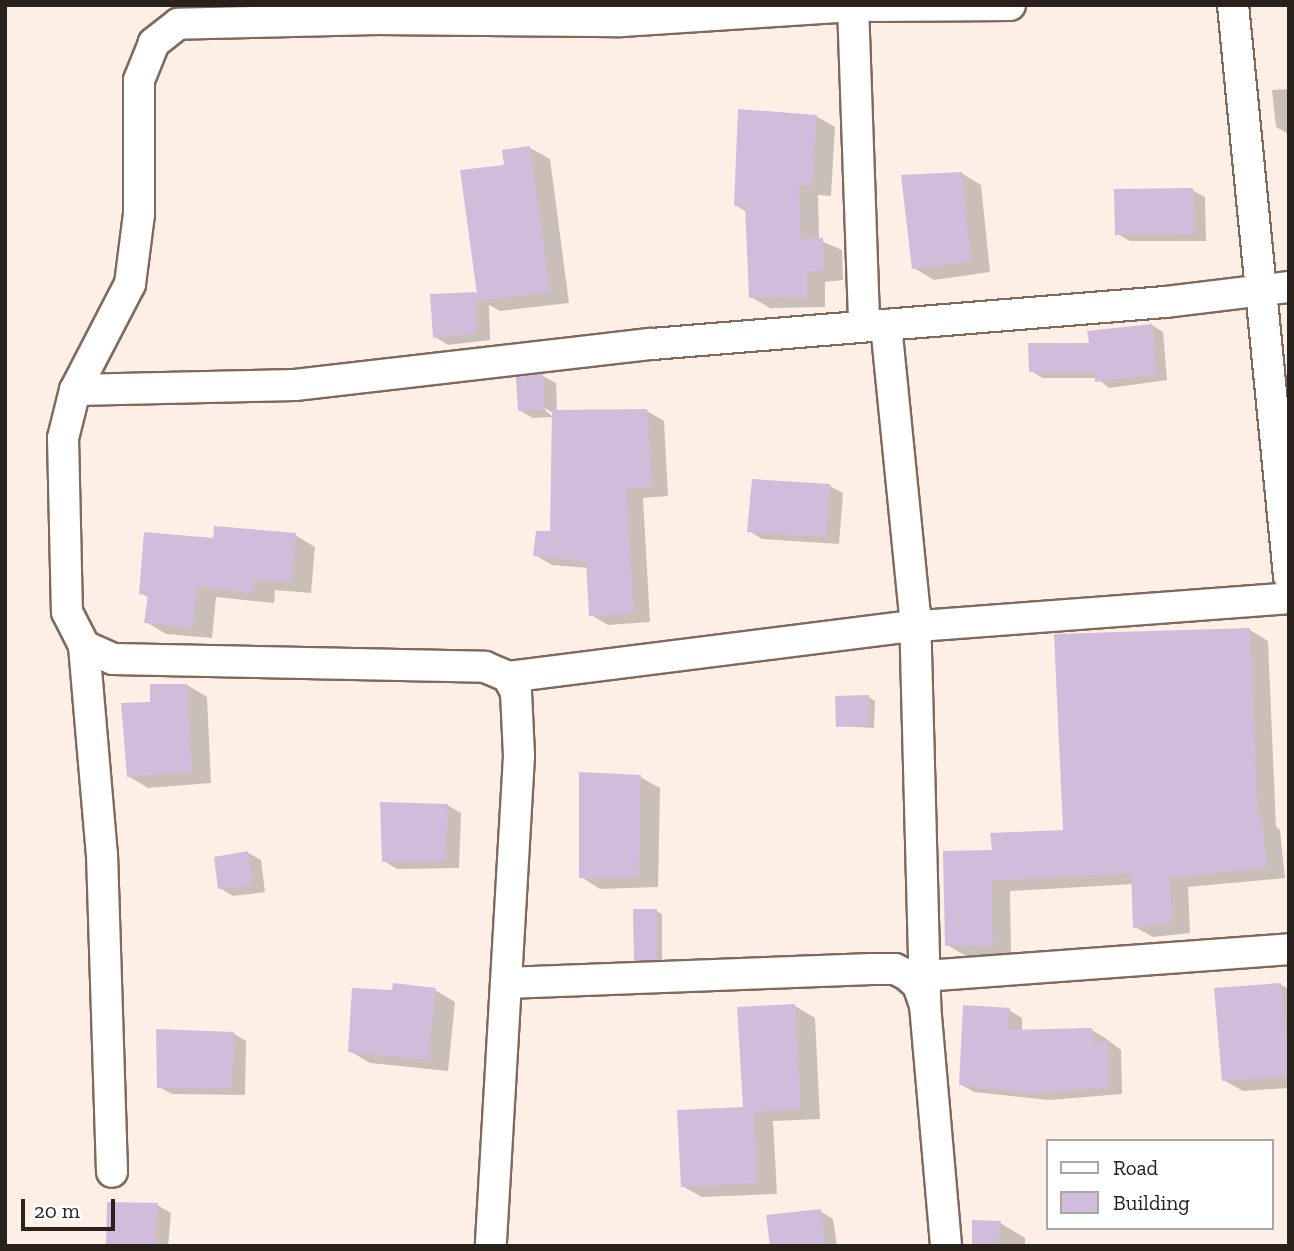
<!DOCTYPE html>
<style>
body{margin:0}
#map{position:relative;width:1294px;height:1251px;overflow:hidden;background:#fdefe6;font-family:"Zilla Slab",serif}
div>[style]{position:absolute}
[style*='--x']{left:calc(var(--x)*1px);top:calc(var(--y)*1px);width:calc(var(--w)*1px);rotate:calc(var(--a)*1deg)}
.shadow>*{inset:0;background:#0003}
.building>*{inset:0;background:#d2bcdc}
.roads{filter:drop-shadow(2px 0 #7f6a5e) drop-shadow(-2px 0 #7f6a5e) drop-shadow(0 2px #7f6a5e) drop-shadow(0 -2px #7f6a5e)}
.minor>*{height:30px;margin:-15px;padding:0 15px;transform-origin:15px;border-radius:15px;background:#fff}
span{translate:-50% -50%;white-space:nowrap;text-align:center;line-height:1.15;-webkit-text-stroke:5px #fff;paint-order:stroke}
.frame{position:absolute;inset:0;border:7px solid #29211c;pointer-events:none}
.legend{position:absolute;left:1046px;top:1139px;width:228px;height:91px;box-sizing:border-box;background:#fff;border:2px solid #a9a6a4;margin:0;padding:9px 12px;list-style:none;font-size:21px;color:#29211c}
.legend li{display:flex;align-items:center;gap:14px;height:35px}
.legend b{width:35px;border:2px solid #a9a6a4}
.scale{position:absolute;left:21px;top:1199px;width:94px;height:32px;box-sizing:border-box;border:4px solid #29211c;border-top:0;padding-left:9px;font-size:21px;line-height:24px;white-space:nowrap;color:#29211c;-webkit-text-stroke:5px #fff;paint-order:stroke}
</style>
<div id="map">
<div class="shadow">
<div style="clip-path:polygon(1289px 89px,1289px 134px,1276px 127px,1272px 90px)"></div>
<div style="clip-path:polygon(816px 116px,835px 127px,831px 196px,818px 195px,819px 240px,842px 250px,843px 280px,825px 282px,825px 307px,770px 308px,751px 297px,747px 212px,735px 205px)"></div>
<div style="clip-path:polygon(530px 148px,550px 159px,569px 303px,500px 311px,489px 305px,490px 340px,448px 345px,435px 337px,475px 293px,479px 295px)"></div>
<div style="clip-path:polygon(961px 173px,981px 185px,990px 272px,934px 280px,914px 268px)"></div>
<div style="clip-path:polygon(1192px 190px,1205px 197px,1206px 241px,1130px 241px,1117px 234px)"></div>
<div style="clip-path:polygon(1152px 325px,1163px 332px,1167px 380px,1109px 388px,1097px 378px,1043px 378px,1031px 371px)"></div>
<div style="clip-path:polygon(543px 376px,556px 383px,557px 412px,647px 411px,664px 421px,668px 496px,643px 498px,650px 622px,608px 625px,591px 615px,588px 568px,552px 565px,535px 555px,551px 533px,553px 413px,538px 404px,553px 417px,533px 418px,519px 410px)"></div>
<div style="clip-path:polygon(830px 486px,843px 493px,839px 544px,762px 539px,749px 531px)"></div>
<div style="clip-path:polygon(295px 535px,315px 547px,311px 593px,275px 590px,274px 603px,216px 597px,212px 638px,166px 634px,146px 622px,149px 598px,141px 593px,215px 540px)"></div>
<div style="clip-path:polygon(1250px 630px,1268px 641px,1276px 827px,1280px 830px,1285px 878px,1188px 887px,1190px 933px,1153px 937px,1135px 927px,1134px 884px,1010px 891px,1011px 955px,966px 956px,947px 945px,994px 851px,1065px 832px)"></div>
<div style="clip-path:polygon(187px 685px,207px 697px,211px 783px,148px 788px,128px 776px,152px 703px)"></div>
<div style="clip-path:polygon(869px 697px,875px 701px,874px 728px,837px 726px)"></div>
<div style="clip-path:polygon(640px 777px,660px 788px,658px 887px,600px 889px,581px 877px)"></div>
<div style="clip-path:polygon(447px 805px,461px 813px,459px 868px,397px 869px,384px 861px)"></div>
<div style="clip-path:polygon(248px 853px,261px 860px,265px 892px,233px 896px,220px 888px)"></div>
<div style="clip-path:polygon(656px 911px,662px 914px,662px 962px,642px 963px,636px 960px)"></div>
<div style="clip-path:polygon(1281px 985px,1289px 989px,1289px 1088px,1243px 1091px,1223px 1080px)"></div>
<div style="clip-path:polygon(435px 990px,455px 1002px,448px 1071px,370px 1063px,350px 1051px)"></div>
<div style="clip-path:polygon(795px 1006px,815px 1018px,820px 1119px,773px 1121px,777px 1194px,702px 1197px,682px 1186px,745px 1109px)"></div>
<div style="clip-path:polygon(1009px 1010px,1022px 1018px,1022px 1032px,1092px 1030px,1105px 1038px,1121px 1050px,1122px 1094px,1049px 1100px,974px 1092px,960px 1084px)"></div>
<div style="clip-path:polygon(233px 1033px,246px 1041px,245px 1095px,172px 1094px,159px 1087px)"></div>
<div style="clip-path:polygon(157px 1205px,171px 1213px,168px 1246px,109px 1246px)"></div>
<div style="clip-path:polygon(820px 1211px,833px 1219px,837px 1246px,772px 1246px)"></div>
<div style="clip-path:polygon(1000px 1223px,1025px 1238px,1025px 1246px,973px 1246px)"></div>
</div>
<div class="building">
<div style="clip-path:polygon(738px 109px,817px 115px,812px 186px,799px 185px,801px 240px,823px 238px,825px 270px,807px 272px,807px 297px,749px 298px,745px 206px,734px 206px)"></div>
<div style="clip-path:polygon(530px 146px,550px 292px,478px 301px,460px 170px,504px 165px,502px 150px)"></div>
<div style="clip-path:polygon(962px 172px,971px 261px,912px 269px,901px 175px)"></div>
<div style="clip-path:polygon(1193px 188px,1194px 234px,1115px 235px,1114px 189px)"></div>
<div style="clip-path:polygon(476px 292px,477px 333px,433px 338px,430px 294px)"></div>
<div style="clip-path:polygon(1152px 324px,1156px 374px,1095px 382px,1094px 372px,1029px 372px,1028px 343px,1089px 343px,1087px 331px)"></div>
<div style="clip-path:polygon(543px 374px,545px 410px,518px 411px,516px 377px)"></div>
<div style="clip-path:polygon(647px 409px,652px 487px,626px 489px,634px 613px,589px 616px,586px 561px,533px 556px,536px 531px,550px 531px,552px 410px)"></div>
<div style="clip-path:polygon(752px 479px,830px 484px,826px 537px,747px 532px)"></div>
<div style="clip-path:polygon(214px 526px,296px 533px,291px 582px,255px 579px,254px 593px,196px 587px,193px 628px,144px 623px,148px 595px,139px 594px,144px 532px,213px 538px)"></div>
<div style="clip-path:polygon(1250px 628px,1258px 818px,1262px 817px,1267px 868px,1170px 877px,1172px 923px,1133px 928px,1131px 873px,992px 881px,993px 945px,945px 946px,943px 851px,992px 850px,990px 833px,1063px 830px,1054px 634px)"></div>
<div style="clip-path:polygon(150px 684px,187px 684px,192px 772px,127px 777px,121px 703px,150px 702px)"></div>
<div style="clip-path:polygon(869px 695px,868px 726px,836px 727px,835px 696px)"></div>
<div style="clip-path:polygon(579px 772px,641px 775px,639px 877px,579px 878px)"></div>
<div style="clip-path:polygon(380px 802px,448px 804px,446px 861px,382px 862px)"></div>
<div style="clip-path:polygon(248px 851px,253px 885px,218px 889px,214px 857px)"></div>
<div style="clip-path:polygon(633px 909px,657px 909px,657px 960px,634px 961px)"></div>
<div style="clip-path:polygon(393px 983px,436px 988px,428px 1060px,348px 1052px,352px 988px,392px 990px)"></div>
<div style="clip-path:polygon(1281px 983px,1289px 1076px,1222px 1081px,1214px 988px)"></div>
<div style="clip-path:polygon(795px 1004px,801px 1109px,754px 1111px,757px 1183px,681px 1187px,677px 1110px,743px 1107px,737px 1007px)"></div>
<div style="clip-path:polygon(963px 1005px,1010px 1008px,1008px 1030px,1092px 1028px,1093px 1042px,1108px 1041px,1109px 1087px,1034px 1093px,959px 1085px)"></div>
<div style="clip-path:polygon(156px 1029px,234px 1032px,232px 1088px,157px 1088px)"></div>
<div style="clip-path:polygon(107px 1202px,158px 1203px,155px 1246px,106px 1246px)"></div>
<div style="clip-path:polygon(821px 1209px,825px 1246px,770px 1246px,766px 1215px)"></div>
<div style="clip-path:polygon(972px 1220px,1001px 1221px,998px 1246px,972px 1246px)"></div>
</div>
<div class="roads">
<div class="minor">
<div style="--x:390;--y:5;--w:20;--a:135"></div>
<div style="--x:376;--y:19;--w:198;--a:178.6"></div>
<div style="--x:178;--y:24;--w:31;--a:142"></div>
<div style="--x:154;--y:43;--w:40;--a:112"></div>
<div style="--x:139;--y:80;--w:134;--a:90"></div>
<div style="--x:139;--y:214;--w:71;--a:97.3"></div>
<div style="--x:130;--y:284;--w:119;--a:117.4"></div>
<div style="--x:75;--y:390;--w:49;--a:104"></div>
<div style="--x:63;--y:438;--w:174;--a:88.7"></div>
<div style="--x:67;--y:612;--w:38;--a:63"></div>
<div style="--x:84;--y:646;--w:32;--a:24"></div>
<div style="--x:113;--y:659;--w:372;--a:1.2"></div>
<div style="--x:485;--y:667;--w:25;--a:23"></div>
<div style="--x:508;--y:677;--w:17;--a:62"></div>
<div style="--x:516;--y:692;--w:64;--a:87.3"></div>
<div style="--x:519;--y:756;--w:491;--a:93.3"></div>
<div style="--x:853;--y:5;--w:321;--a:88"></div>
<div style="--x:1233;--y:5;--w:574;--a:84.4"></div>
<div style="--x:376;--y:19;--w:246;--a:0.5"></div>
<div style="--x:622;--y:21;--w:231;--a:-3.7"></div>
<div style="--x:853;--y:6;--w:157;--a:-0.4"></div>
<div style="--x:886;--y:325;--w:289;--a:84.3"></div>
<div style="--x:915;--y:613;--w:392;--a:88.5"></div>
<div style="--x:75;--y:390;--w:220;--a:-1.3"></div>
<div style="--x:295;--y:385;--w:359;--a:-6.6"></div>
<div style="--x:652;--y:344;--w:515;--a:-4.68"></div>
<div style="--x:1165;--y:302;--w:125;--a:-6.9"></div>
<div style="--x:84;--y:646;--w:209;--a:85.1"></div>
<div style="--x:102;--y:854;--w:318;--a:88.2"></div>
<div style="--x:508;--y:677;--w:401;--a:-7.2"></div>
<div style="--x:906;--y:627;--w:384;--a:-4.3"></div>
<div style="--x:924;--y:976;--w:366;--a:-4.2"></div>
<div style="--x:506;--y:983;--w:366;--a:-2.2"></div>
<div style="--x:872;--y:969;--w:23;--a:0"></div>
<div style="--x:895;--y:969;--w:13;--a:27"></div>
<div style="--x:907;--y:975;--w:15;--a:42"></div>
<div style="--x:918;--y:985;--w:21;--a:71"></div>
<div style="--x:925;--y:1005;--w:242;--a:85"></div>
</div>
</div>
<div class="frame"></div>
<ul class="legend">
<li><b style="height:9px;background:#fff"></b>Road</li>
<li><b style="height:19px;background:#d2bcdc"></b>Building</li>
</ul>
<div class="scale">20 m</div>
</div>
